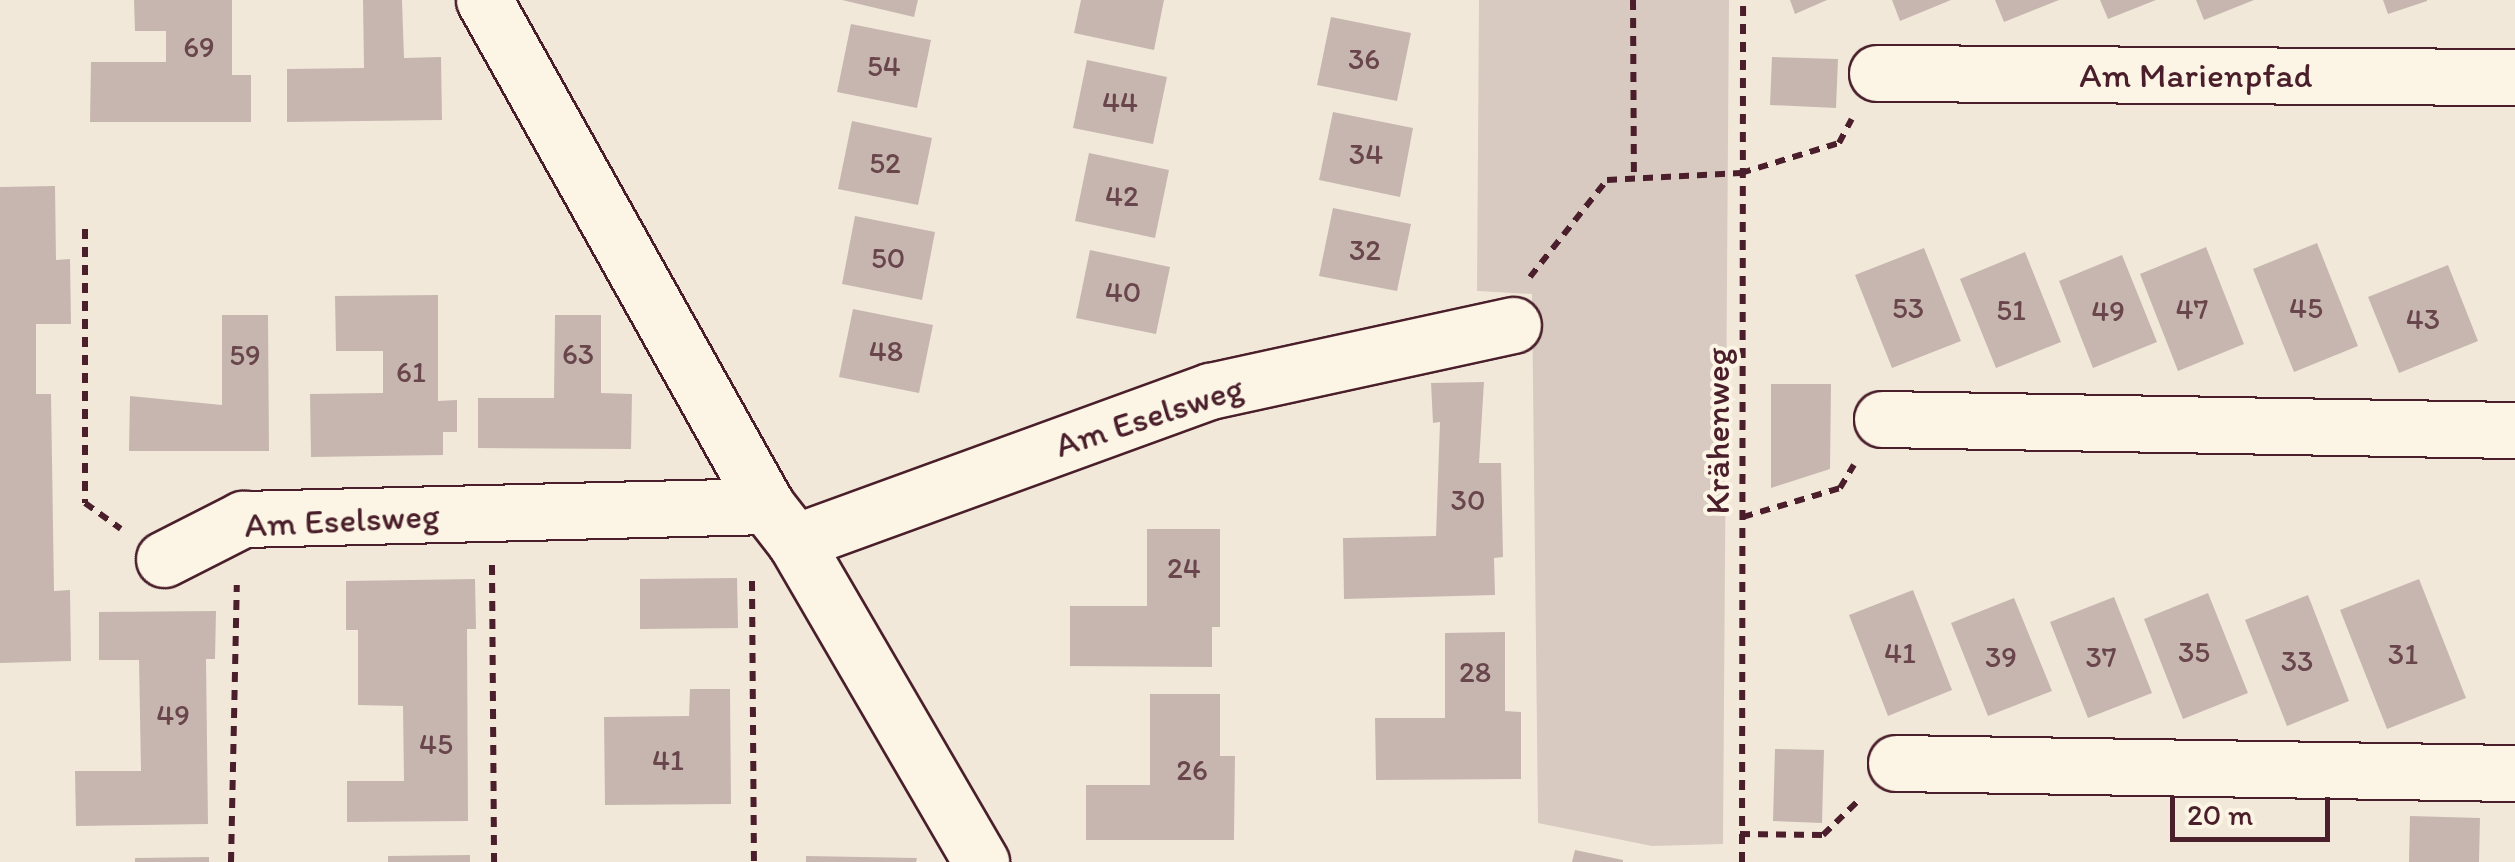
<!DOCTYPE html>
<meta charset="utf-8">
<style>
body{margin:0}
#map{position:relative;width:2515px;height:862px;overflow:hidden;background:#f1e8da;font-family:Itim,sans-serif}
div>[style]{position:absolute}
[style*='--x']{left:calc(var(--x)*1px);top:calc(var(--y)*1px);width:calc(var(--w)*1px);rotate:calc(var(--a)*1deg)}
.green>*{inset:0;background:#d8cac0}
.building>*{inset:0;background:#c7b6af}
.path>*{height:6px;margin-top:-3px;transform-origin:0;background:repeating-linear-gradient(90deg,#4a1f2b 0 10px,transparent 0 18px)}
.roads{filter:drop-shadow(2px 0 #4a1f2b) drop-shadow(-2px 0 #4a1f2b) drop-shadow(0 2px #4a1f2b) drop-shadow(0 -2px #4a1f2b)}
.minor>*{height:55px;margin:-27.5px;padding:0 27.5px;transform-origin:27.5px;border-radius:27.5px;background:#fcf5e5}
span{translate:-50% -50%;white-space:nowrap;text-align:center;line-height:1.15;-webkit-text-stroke:8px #fcf5e5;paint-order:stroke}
.number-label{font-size:30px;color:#69454c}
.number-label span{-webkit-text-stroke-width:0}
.street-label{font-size:35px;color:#4a1f2b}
.scale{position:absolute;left:2170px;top:797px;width:160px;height:45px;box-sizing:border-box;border:5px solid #4a1f2b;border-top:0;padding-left:12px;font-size:30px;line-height:35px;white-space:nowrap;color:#4a1f2b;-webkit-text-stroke:8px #fcf5e5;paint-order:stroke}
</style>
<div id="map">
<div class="green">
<div style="clip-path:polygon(1479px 0,1729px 0,1723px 844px,1652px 846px,1538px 823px,1532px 294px,1477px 291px)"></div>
</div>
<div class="building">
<div style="clip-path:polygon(134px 0,232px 0,232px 75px,251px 75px,251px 122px,90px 122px,91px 62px,166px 62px,166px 31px,135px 31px)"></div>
<div style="clip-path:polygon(363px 0,402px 0,404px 58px,441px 57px,442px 120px,287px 122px,287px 69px,364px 68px)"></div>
<div style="clip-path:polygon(842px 0,918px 0,914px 17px)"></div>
<div style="clip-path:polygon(1081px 0,1164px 0,1154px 50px,1074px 33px)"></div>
<div style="clip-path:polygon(1790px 0,1827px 0,1795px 14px)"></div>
<div style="clip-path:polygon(1892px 0,1951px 0,1900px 21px)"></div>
<div style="clip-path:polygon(1995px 0,2059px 0,2004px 22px)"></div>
<div style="clip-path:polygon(2100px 0,2156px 0,2108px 19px)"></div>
<div style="clip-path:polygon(2196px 0,2254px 0,2204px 20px)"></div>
<div style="clip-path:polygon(2383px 0,2427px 0,2427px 1px,2388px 14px)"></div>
<div style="clip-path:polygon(1331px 17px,1411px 33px,1397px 101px,1317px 85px)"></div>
<div style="clip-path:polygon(851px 24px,931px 40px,917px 108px,837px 92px)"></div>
<div style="clip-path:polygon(1772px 57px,1838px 59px,1836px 108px,1770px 105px)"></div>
<div style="clip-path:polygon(1087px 60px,1167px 77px,1153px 144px,1073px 128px)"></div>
<div style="clip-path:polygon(1333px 112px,1413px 128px,1400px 197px,1319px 180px)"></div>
<div style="clip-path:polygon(852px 121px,932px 138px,918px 205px,838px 189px)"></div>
<div style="clip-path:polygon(1089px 153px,1169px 170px,1155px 238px,1075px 221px)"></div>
<div style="clip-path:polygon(55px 186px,56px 260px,70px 259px,71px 324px,36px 324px,36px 394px,51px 394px,54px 591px,70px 590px,71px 661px,0 663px,0 187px)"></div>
<div style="clip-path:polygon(1333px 208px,1411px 224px,1397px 291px,1319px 276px)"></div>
<div style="clip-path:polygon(855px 216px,935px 232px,922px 300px,842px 284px)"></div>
<div style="clip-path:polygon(2317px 243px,2358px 346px,2294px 372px,2253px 269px)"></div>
<div style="clip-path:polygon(2206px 247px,2244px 344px,2178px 371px,2140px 274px)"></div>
<div style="clip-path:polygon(1924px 248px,1961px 341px,1892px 368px,1855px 275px)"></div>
<div style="clip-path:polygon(1090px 250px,1170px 267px,1156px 334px,1076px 318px)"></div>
<div style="clip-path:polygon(2025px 252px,2061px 342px,1996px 368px,1960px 279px)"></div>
<div style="clip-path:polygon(2122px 255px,2157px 342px,2093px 368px,2059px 281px)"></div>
<div style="clip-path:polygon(2448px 265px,2478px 341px,2399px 373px,2368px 297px)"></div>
<div style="clip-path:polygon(438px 295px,438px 401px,457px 400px,457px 432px,443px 432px,443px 455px,311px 457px,310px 394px,383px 393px,383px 351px,336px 351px,335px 296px)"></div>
<div style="clip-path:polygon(853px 309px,933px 325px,919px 393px,839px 377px)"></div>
<div style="clip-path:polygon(222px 315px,268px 315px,269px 451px,129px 451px,130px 396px,222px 405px)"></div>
<div style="clip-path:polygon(555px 315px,601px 315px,601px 393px,632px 394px,631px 449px,478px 448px,478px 398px,554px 398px)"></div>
<div style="clip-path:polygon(1484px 382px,1479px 463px,1501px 463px,1503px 557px,1494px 558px,1495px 595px,1344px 599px,1343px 538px,1436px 536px,1440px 422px,1433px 423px,1431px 383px)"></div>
<div style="clip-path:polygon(1771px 384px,1831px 384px,1830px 469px,1771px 488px)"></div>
<div style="clip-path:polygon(1147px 529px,1220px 529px,1220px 627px,1212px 627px,1212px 667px,1070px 666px,1070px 606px,1147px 606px)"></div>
<div style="clip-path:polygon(737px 578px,738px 628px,640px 629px,640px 579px)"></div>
<div style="clip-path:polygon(475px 579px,476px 629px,467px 629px,468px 821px,347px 822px,347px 781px,404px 781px,403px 706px,358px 705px,358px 630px,346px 630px,346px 581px)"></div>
<div style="clip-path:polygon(2419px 579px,2466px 698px,2387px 729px,2340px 610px)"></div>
<div style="clip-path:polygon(1913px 590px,1952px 690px,1888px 716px,1849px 615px)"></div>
<div style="clip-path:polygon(2208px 593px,2248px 693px,2183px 719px,2144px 619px)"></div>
<div style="clip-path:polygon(2308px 595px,2349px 701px,2287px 726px,2245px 620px)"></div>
<div style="clip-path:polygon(2114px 597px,2152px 693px,2088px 718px,2050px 622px)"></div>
<div style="clip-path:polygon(2014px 598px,2052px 691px,1988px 716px,1951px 623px)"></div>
<div style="clip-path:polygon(216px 611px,215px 659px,206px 659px,208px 824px,76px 826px,75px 771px,141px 771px,139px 660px,99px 660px,99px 612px)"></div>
<div style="clip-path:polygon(1505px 632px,1505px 711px,1521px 712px,1521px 779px,1376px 780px,1375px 718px,1445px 718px,1445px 633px)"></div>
<div style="clip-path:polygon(690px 689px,730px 689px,731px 804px,605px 805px,604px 717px,689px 716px)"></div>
<div style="clip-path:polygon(1150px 694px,1220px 694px,1220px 756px,1235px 756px,1234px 840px,1086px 840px,1086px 785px,1150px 785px)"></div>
<div style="clip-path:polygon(1775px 749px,1824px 750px,1822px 823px,1773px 821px)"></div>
<div style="clip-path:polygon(2410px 816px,2480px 818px,2479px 862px,2409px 862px)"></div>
<div style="clip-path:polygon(1575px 850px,1623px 860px,1623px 862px,1572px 862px)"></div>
<div style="clip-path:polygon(470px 855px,470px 862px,388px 862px,388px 856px)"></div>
<div style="clip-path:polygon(806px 856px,917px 858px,916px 862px,806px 862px)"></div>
<div style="clip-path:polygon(209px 857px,209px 862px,135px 862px,135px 858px)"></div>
</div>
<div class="path">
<div style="--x:1633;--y:0;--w:179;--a:89.7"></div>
<div style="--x:85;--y:229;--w:274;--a:90"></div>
<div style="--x:85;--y:503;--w:44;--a:35.8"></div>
<div style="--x:1530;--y:277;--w:124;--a:-51.6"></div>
<div style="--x:1607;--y:180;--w:134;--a:-3"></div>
<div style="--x:1741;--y:173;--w:102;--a:-17"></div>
<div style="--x:1839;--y:143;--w:27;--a:-62"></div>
<div style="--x:1743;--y:517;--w:101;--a:-16.6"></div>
<div style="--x:1840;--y:488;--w:27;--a:-59"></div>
<div style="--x:492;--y:565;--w:297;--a:89.6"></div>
<div style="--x:752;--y:581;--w:281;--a:89.6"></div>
<div style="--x:1740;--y:834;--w:83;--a:0.7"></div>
<div style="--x:1823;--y:835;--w:50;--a:-44.2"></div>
<div style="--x:231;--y:862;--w:277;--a:-88.8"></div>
<div style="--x:1742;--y:862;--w:862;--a:-89.93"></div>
</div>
<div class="roads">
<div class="minor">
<div style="--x:484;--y:0;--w:580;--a:60.78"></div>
<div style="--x:767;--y:506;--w:46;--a:52.1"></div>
<div style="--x:795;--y:542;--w:370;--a:59.8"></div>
<div style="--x:1877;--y:73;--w:638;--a:0.36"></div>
<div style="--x:1882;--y:419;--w:633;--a:1"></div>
<div style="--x:795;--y:542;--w:442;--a:-20"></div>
<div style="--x:1210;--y:391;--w:310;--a:-12.3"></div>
<div style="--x:164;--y:559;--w:89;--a:-26.9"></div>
<div style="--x:243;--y:519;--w:524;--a:-1.42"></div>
<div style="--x:1896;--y:763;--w:619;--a:0.93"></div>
</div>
</div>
<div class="number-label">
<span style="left:199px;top:47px">69</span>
<span style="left:1364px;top:59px">36</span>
<span style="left:884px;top:66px">54</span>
<span style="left:1120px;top:102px">44</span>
<span style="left:1366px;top:154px">34</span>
<span style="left:885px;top:163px">52</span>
<span style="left:1122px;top:196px">42</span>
<span style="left:1365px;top:250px">32</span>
<span style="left:888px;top:258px">50</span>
<span style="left:1123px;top:292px">40</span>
<span style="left:1908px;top:308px">53</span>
<span style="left:2306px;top:308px">45</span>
<span style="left:2192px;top:309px">47</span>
<span style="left:2011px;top:310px">51</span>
<span style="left:2108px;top:311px">49</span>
<span style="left:2423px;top:319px">43</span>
<span style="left:886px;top:351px">48</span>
<span style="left:578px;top:354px">63</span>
<span style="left:245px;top:355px">59</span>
<span style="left:411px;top:372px">61</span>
<span style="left:1468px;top:500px">30</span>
<span style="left:1184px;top:568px">24</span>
<span style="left:2194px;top:652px">35</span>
<span style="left:1900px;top:653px">41</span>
<span style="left:2403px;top:654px">31</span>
<span style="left:2001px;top:657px">39</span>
<span style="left:2101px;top:657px">37</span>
<span style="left:2297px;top:661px">33</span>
<span style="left:1475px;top:672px">28</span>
<span style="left:173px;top:715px">49</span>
<span style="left:436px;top:744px">45</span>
<span style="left:668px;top:760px">41</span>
<span style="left:1192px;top:770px">26</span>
</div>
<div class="street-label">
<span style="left:2196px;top:75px">Am Marienpfad</span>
<span style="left:1149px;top:416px;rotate:-18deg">Am Eselsweg</span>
<span style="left:1717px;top:431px;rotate:-90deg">Krähenweg</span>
<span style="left:342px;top:520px;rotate:-3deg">Am Eselsweg</span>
</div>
<div class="scale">20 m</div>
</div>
